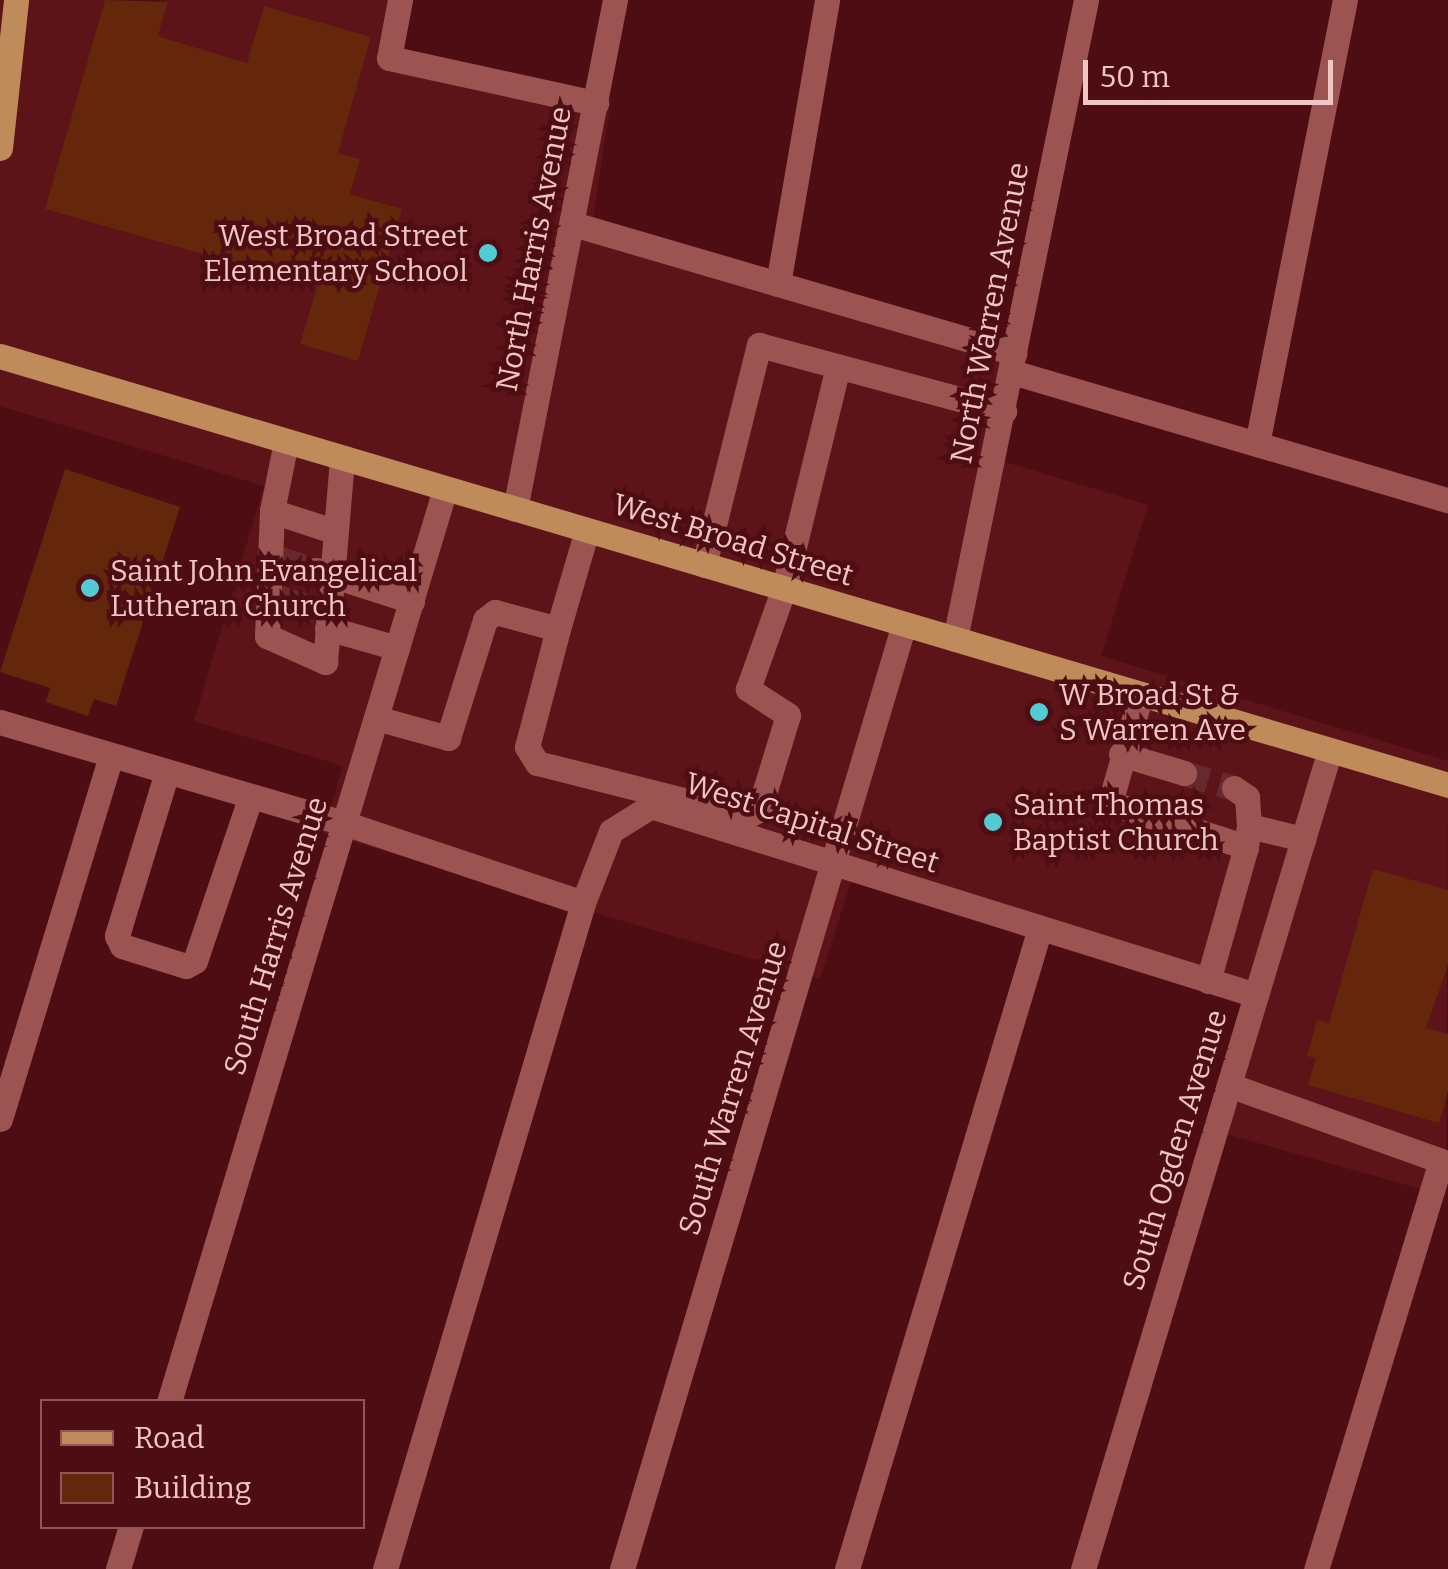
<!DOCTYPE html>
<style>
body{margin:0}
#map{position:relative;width:1448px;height:1569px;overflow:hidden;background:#4e0d12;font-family:Bitter,serif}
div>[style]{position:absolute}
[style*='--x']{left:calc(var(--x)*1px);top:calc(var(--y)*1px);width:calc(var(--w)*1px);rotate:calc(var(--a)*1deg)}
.built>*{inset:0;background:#5d1419}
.building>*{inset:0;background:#64270c}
.minor-tunnel>*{height:25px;margin-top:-12.5px;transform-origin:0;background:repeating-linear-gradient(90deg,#66292d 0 25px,transparent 0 37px)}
.minor>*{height:25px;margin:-12.5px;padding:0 12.5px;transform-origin:12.5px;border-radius:12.5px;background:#9c5452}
.major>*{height:25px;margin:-12.5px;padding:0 12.5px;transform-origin:12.5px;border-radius:12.5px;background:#c08b5b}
.dots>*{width:28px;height:28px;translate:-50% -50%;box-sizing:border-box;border:5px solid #4e0d12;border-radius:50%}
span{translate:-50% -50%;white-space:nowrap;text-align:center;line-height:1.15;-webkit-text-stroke:9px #4e0d12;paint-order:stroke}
.poi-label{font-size:30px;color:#f0c6c4}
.right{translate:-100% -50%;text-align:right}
.left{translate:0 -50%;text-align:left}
.street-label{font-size:30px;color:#f0c6c4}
.legend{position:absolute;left:40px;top:1399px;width:325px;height:130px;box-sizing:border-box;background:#4e0d12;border:2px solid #8f5759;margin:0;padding:12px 18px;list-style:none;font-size:30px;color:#f0c6c4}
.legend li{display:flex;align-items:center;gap:20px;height:50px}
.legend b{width:50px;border:2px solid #8f5759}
.scale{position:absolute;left:1083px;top:60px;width:250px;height:45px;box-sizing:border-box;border:5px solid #f0c6c4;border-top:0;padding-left:12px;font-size:30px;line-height:35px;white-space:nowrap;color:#f0c6c4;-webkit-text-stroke:8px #4e0d12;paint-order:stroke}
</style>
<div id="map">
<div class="built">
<div style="clip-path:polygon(0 0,105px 0,46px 209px,317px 287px,301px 344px,358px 361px,402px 209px,350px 194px,359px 159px,338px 153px,371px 37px,264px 6px,247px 63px,158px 36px,168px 2px,162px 0,395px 0,386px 52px,611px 99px,593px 220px,1026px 354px,1005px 462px,1148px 505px,1101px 656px,1448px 761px,1446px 1196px,1219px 1132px,1261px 1002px,852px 878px,820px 979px,323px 833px,343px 766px,194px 721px,264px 486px,0 406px)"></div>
</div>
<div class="building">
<div style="clip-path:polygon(105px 0,168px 2px,158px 36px,247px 63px,264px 6px,371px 37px,338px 153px,360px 159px,350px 194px,402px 209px,358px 361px,300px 344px,317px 287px,45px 209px)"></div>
<div style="clip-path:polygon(65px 469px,180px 507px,116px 706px,94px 699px,88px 716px,46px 702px,50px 688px,0 672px)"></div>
<div style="clip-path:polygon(1373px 869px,1448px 890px,1448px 965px,1426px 1028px,1448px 1034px,1448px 1091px,1439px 1123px,1308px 1085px,1316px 1058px,1307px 1056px,1317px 1020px,1329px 1023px)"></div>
</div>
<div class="minor-tunnel">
<div style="--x:280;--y:559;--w:38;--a:17"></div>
<div style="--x:279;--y:597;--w:40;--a:18.9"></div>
<div style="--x:1184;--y:773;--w:52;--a:16.7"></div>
</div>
<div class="minor">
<div style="--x:400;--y:0;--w:59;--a:100.7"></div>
<div style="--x:389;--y:58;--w:212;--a:12.3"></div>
<div style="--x:573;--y:224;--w:460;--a:16.3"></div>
<div style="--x:778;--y:284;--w:288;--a:-80.2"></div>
<div style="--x:1012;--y:372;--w:454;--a:16.4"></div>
<div style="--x:286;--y:442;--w:70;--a:101.5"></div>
<div style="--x:272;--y:511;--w:125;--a:92.3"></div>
<div style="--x:267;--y:636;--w:64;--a:24.1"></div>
<div style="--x:325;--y:662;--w:205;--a:-85.2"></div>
<div style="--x:1257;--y:444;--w:453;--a:-78.8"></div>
<div style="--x:515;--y:509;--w:519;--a:-78.89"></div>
<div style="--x:272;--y:511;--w:64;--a:18.2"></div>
<div style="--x:704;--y:565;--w:227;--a:-76"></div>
<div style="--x:759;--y:345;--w:254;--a:15.1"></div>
<div style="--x:316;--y:570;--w:101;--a:17.9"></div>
<div style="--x:327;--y:628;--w:73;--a:15.9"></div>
<div style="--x:558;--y:629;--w:122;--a:104.7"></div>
<div style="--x:527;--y:747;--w:19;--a:58"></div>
<div style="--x:537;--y:763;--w:217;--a:14.2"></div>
<div style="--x:747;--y:816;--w:13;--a:-27"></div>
<div style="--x:759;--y:810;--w:99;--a:-73"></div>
<div style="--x:788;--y:715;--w:48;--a:-147"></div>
<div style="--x:748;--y:689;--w:107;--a:-70.4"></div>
<div style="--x:784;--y:588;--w:228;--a:-76.3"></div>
<div style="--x:955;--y:639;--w:652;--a:-78.41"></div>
<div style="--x:1141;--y:694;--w:113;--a:105.9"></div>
<div style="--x:1110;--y:803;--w:143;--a:17.9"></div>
<div style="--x:1246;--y:847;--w:21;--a:-82"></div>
<div style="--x:1249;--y:826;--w:56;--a:13.5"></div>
<div style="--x:376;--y:718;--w:75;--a:15.5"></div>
<div style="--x:448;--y:738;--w:124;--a:-72.6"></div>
<div style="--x:485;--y:620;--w:13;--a:-39"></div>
<div style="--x:495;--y:612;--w:65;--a:15.1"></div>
<div style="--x:558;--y:629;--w:103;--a:-73.7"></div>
<div style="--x:0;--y:722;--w:359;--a:16.4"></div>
<div style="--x:344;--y:823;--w:252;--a:18.5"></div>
<div style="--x:583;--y:903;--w:77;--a:-68.7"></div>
<div style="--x:611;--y:831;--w:47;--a:-32"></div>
<div style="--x:651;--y:806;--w:634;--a:17.35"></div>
<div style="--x:1121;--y:754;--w:66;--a:16.8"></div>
<div style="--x:167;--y:772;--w:171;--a:107"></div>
<div style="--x:117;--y:936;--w:11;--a:63"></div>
<div style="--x:122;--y:946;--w:67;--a:17.4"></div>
<div style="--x:186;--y:966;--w:10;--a:-29"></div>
<div style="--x:195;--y:961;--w:174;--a:-71.3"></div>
<div style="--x:1234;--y:788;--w:16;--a:35"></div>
<div style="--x:1247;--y:797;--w:29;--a:86"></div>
<div style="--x:1208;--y:981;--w:139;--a:-74.2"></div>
<div style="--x:1229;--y:1085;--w:225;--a:19.7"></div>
<div style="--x:1441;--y:1161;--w:427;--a:107"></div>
<div style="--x:0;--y:1119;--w:380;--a:-73"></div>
<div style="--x:169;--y:1402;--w:954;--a:-73.18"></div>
<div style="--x:118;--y:1569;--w:45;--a:-73.2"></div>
<div style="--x:385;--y:1569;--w:695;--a:-73.44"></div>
<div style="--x:622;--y:1569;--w:986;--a:-73.38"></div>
<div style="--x:847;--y:1569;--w:669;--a:-73.24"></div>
<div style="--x:1083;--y:1569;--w:855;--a:-73.22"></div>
</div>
<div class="major">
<div style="--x:0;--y:148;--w:149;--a:-83.8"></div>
<div style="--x:0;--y:356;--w:1510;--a:16.5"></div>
</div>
<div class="dots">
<div style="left:488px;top:253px;background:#51ccd4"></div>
<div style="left:90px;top:588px;background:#51ccd4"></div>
<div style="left:1039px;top:712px;background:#51ccd4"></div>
<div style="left:993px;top:822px;background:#51ccd4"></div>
</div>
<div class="poi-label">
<span class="right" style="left:468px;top:253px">West Broad Street<br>Elementary School</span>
<span class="left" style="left:110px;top:588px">Saint John Evangelical<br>Lutheran Church</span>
<span class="left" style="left:1059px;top:712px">W Broad St &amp;<br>S Warren Ave</span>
<span class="left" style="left:1013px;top:822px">Saint Thomas<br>Baptist Church</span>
</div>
<div class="street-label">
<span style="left:534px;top:249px;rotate:-79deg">North Harris Avenue</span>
<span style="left:990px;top:313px;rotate:-79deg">North Warren Avenue</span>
<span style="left:733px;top:540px;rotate:17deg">West Broad Street</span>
<span style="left:812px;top:823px;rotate:18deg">West Capital Street</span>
<span style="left:276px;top:936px;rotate:-73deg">South Harris Avenue</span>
<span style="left:733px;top:1088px;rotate:-73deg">South Warren Avenue</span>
<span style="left:1175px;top:1150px;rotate:-73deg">South Ogden Avenue</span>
</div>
<ul class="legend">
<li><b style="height:12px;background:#c08b5b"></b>Road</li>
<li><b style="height:28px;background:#64270c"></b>Building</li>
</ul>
<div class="scale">50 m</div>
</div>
